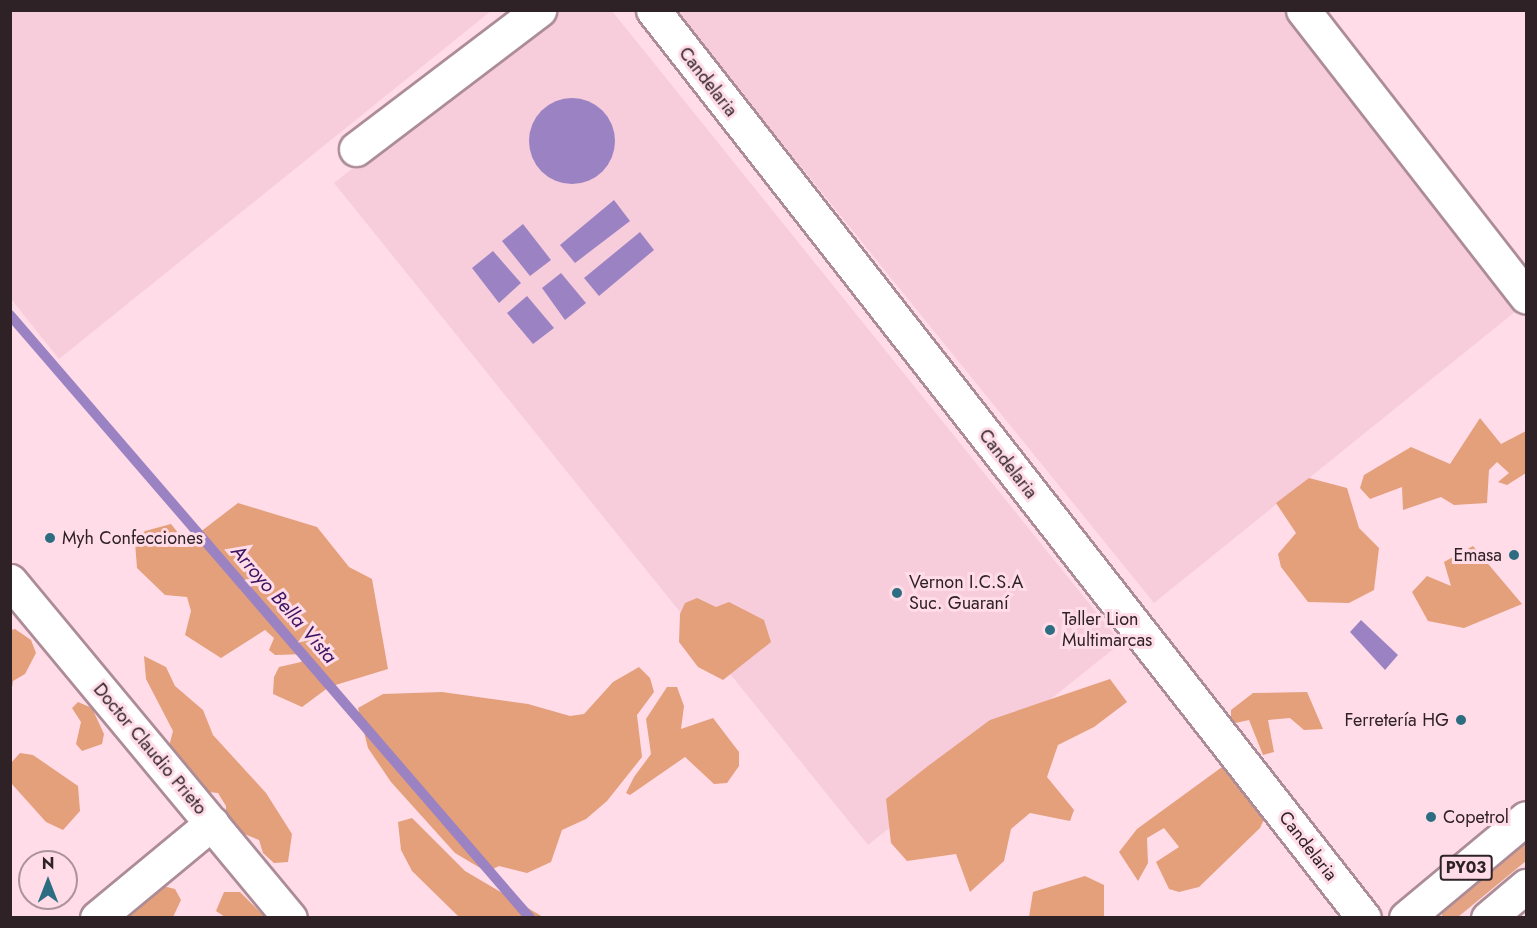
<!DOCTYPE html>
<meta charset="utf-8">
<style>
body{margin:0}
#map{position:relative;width:1537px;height:928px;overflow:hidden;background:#ffdce8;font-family:Jost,sans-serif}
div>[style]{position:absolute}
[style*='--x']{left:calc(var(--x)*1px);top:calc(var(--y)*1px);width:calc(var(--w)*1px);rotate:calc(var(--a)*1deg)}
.built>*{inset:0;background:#f7cddc}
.green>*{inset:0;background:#e4a483}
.forest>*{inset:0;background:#e49f7b}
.water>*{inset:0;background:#9b83c3}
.round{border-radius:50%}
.stream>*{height:10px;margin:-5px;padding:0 5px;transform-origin:5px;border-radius:5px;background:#9b83c3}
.roads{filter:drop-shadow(2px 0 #ac8c97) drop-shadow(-2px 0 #ac8c97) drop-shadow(0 2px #ac8c97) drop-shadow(0 -2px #ac8c97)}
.minor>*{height:33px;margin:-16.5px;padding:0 16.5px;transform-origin:16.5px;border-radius:16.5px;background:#fff}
.highway>*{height:33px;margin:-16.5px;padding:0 16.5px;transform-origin:16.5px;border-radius:16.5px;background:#fff}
.dots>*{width:16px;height:16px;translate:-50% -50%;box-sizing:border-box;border:3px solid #ffdce8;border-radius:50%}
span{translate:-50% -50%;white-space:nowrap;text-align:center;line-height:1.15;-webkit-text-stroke:6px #ffdce8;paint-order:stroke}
.shield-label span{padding:2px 4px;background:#ffdce8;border:2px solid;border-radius:4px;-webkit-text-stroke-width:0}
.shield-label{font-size:16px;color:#2f2227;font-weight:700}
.street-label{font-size:18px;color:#2f2227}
.poi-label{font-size:18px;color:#2f2227}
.left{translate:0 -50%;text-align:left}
.right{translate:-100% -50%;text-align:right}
.water-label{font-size:20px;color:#3a1460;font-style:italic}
.frame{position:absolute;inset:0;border:12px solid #2f2227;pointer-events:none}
.north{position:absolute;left:18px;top:850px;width:60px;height:60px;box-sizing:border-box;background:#ffdce8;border:2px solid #ac929b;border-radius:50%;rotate:0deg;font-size:16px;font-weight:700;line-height:24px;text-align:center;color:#2f2227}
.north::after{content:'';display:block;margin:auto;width:21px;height:27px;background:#2c6d81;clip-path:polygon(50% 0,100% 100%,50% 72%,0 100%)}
</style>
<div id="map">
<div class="built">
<div style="clip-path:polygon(10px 11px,11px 10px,491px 11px,59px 359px,11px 299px)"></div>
<div style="clip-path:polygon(551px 11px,612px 11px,1121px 643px,868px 845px,334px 183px)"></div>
<div style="clip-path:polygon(675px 11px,1284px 11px,1526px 303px,1154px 603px)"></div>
</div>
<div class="green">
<div style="clip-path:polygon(1526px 841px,1526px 861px,1458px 917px,1442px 917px,1442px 910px)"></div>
</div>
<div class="forest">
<div style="clip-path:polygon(1480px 418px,1501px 444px,1526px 431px,1526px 473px,1507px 485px,1498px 482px,1509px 473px,1497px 462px,1489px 470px,1487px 503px,1454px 505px,1441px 497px,1403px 510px,1402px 487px,1370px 499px,1360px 488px,1364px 475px,1411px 447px,1450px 464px)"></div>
<div style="clip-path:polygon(1309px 478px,1347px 488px,1359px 528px,1379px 548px,1374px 590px,1349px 603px,1308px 602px,1281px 567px,1278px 554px,1296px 533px,1276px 503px)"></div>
<div style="clip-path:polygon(238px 503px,317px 527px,349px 567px,372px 579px,388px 669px,329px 687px,302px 707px,273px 694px,274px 677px,279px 667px,301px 662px,306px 654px,275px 655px,269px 650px,274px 638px,265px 630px,221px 658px,185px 635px,191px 611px,187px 597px,165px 595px,137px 568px,135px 542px,145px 531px,171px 524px,183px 539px,195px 536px)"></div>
<div style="clip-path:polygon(1473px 546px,1522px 604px,1464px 628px,1428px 621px,1412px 592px,1427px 576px,1451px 586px,1444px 562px)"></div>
<div style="clip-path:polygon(697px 598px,716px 607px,729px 602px,764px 620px,771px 642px,723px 680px,698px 667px,679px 642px,680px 614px,685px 603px)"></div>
<div style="clip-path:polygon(15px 629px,31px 640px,36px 653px,25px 674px,13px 681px,11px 694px,11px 630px)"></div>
<div style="clip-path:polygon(144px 656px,166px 667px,175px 686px,203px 710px,213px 735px,266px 793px,292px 834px,288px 862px,274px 863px,263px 853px,259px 840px,237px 831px,226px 820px,226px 806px,218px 793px,198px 791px,167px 754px,173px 731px,146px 679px)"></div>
<div style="clip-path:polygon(639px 667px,650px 678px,654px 692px,637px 715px,642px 757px,607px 801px,586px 819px,562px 830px,551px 862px,527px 873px,499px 866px,487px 872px,455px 853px,391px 782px,368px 748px,358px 708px,383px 694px,442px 692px,528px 704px,570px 716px,584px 714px,613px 682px)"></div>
<div style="clip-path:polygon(1110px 679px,1127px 702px,1094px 727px,1058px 745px,1047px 777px,1074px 810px,1070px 821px,1030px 813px,1011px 829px,1004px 861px,970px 892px,956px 854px,907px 861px,891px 843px,886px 799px,928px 766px,990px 720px)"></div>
<div style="clip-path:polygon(667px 687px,677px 687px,684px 706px,681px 729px,713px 718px,739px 752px,739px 766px,727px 783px,714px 784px,685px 757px,630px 795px,626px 793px,634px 777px,651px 754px,646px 719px)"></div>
<div style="clip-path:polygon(1307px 692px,1323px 729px,1304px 730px,1290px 718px,1268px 720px,1274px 752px,1263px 755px,1249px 720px,1231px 724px,1231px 710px,1253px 693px)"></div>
<div style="clip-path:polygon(78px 702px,92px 708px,104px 734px,102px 744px,82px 751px,76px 744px,81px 722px,72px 708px)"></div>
<div style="clip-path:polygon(20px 753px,33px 755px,78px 786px,80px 811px,63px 830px,46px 822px,11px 783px,11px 763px)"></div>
<div style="clip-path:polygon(1222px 767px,1269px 809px,1260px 828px,1199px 887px,1179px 892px,1169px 889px,1156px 862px,1179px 847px,1164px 828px,1147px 838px,1148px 863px,1138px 881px,1119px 852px,1137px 829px)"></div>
<div style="clip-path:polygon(412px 818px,465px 871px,543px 917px,459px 917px,412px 871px,401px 850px,398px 822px)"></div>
<div style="clip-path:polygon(1085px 876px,1104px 885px,1104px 917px,1029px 917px,1033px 892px)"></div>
<div style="clip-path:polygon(163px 886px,175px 889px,181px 900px,173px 917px,128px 918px)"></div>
<div style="clip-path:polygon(224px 892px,240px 892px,265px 917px,225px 917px,216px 911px)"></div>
</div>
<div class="water">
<div class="round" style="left:529px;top:98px;width:86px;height:86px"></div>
<div style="clip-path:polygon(614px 200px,630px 221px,575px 263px,560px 245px)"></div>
<div style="clip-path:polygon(523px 224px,551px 260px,530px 276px,502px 241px)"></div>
<div style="clip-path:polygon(640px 232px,654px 250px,599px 296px,584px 278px)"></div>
<div style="clip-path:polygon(493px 251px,521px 283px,499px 303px,472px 268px)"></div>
<div style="clip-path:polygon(561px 273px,586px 303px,565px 320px,542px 288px)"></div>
<div style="clip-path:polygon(527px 296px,554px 328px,533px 344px,507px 313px)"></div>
<div style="clip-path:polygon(1361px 620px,1398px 655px,1385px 670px,1350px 632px)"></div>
</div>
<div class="stream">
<div style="--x:10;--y:315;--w:796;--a:49.23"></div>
</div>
<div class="roads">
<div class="minor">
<div style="--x:653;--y:10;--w:1153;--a:51.94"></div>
<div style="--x:1303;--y:10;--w:363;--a:52.1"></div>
<div style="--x:356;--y:149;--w:230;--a:-37.2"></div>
<div style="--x:10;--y:581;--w:438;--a:50.3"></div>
<div style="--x:97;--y:918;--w:149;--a:-39.6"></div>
</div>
<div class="highway">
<div style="--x:1406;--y:918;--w:156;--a:-39.8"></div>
<div style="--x:1488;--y:918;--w:50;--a:-40.1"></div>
</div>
</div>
<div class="dots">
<div style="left:50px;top:538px;background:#2c6d81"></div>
<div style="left:1514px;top:555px;background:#2c6d81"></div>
<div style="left:897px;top:593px;background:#2c6d81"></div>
<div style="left:1050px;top:630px;background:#2c6d81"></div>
<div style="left:1461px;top:720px;background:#2c6d81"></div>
<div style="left:1431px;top:817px;background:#2c6d81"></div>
</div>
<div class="shield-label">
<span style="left:1466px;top:868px">PY03</span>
</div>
<div class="street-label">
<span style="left:708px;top:82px;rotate:52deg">Candelaria</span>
<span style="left:1008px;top:464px;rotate:52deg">Candelaria</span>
<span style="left:150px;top:749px;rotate:50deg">Doctor Claudio Prieto</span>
<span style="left:1308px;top:846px;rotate:52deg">Candelaria</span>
</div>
<div class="poi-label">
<span class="left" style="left:62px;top:538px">Myh Confecciones</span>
<span class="right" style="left:1502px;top:555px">Emasa</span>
<span class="left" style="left:909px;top:593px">Vernon I.C.S.A<br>Suc. Guaraní</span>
<span class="left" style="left:1062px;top:630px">Taller Lion<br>Multimarcas</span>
<span class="right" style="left:1449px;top:720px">Ferretería HG</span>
<span class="left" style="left:1443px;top:817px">Copetrol</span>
</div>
<div class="water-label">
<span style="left:284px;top:604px;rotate:49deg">Arroyo Bella Vista</span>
</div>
<div class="frame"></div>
<div class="north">N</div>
</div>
